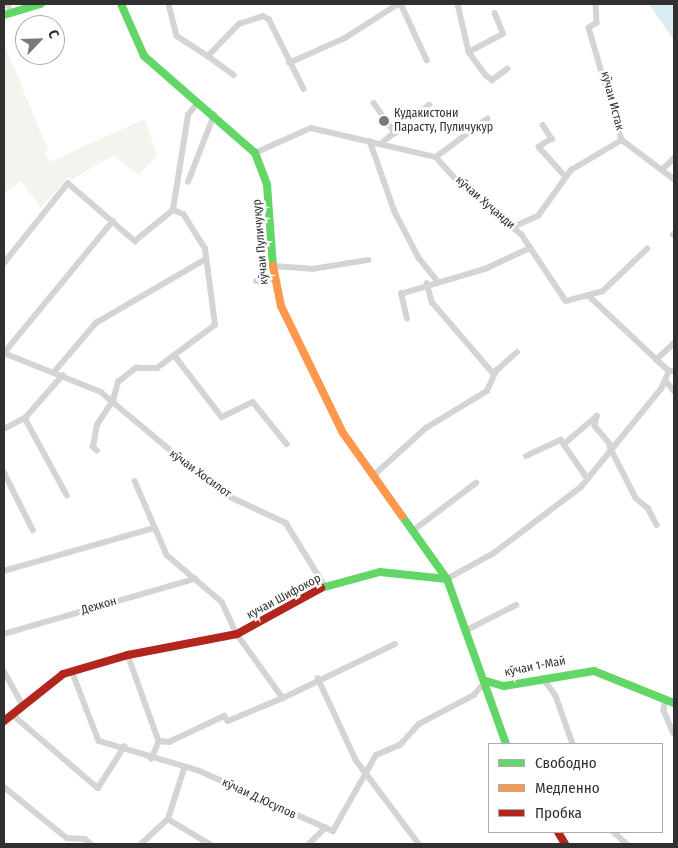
<!DOCTYPE html>
<meta charset="utf-8">
<style>
body{margin:0}
#map{position:relative;width:678px;height:848px;overflow:hidden;background:#fff;font-family:"Fira Sans Condensed",sans-serif}
div>[style]{position:absolute}
[style*='--x']{left:calc(var(--x)*1px);top:calc(var(--y)*1px);width:calc(var(--w)*1px);rotate:calc(var(--a)*1deg)}
.green>*{inset:0;background:#f2f5ed}
.water>*{inset:0;background:#daedf2}
.street>*{height:5.5px;margin:-2.75px;padding:0 2.75px;transform-origin:2.75px;border-radius:2.75px;background:#d4d4d4}
.fast>*{height:8px;margin:-4px;padding:0 4px;transform-origin:4px;border-radius:4px;background:#63d668}
.slow>*{height:8px;margin:-4px;padding:0 4px;transform-origin:4px;border-radius:4px;background:#ff974d}
.jam>*{height:8px;margin:-4px;padding:0 4px;transform-origin:4px;border-radius:4px;background:#b3261e}
.dots>*{width:14px;height:14px;translate:-50% -50%;box-sizing:border-box;border:2px solid #fff;border-radius:50%}
span{translate:-50% -50%;white-space:nowrap;text-align:center;line-height:1.15;-webkit-text-stroke:5px #fff;paint-order:stroke}
.street-label{font-size:12px;color:#303030}
.poi-label{font-size:12px;color:#303030}
.left{translate:0 -50%;text-align:left}
.frame{position:absolute;inset:0;border:5px solid #303030;pointer-events:none}
.legend{position:absolute;left:488px;top:743px;width:175px;height:90px;box-sizing:border-box;background:#fff;border:1px solid #acacac;margin:0;padding:6px 9px;list-style:none;font-size:15px;color:#303030}
.legend li{display:flex;align-items:center;gap:10px;height:25px}
.legend b{width:25px;border:1px solid #acacac}
.north{position:absolute;left:15px;top:15px;width:50px;height:50px;box-sizing:border-box;background:#fff;border:1px solid #acacac;border-radius:50%;rotate:66deg;font-size:14px;font-weight:700;line-height:20px;text-align:center;color:#303030}
.north::after{content:'';display:block;margin:auto;width:18px;height:22px;background:#787878;clip-path:polygon(50% 0,100% 100%,50% 72%,0 100%)}
</style>
<div id="map">
<div class="green">
<div style="clip-path:polygon(4px 43px,48px 150px,45px 152px,49px 162px,145px 119px,157px 155px,139px 175px,113px 155px,72px 180px,68px 177px,41px 208px,21px 181px,4px 193px)"></div>
</div>
<div class="water">
<div style="clip-path:polygon(649px 4px,674px 4px,674px 40px,659px 19px)"></div>
</div>
<div class="street">
<div style="--x:8;--y:4;--w:3;--a:72"></div>
<div style="--x:169;--y:4;--w:33;--a:76"></div>
<div style="--x:177;--y:36;--w:37;--a:33"></div>
<div style="--x:208;--y:56;--w:45;--a:-45.9"></div>
<div style="--x:239;--y:24;--w:25;--a:-18"></div>
<div style="--x:263;--y:16;--w:7;--a:27"></div>
<div style="--x:269;--y:19;--w:78;--a:63.4"></div>
<div style="--x:401;--y:4;--w:62;--a:65.1"></div>
<div style="--x:458;--y:4;--w:49;--a:77.1"></div>
<div style="--x:469;--y:52;--w:29;--a:54"></div>
<div style="--x:486;--y:75;--w:8;--a:40"></div>
<div style="--x:492;--y:80;--w:19;--a:-36"></div>
<div style="--x:596;--y:4;--w:19;--a:87"></div>
<div style="--x:597;--y:23;--w:9;--a:148"></div>
<div style="--x:589;--y:28;--w:117;--a:73.6"></div>
<div style="--x:622;--y:140;--w:65;--a:36.9"></div>
<div style="--x:469;--y:52;--w:38;--a:-28"></div>
<div style="--x:503;--y:34;--w:22;--a:-112"></div>
<div style="--x:208;--y:56;--w:32;--a:36"></div>
<div style="--x:289;--y:63;--w:61;--a:-24.1"></div>
<div style="--x:345;--y:38;--w:63;--a:-32.7"></div>
<div style="--x:374;--y:103;--w:37;--a:55"></div>
<div style="--x:543;--y:125;--w:17;--a:57"></div>
<div style="--x:552;--y:139;--w:15;--a:148"></div>
<div style="--x:539;--y:147;--w:40;--a:48"></div>
<div style="--x:370;--y:141;--w:75;--a:70.6"></div>
<div style="--x:395;--y:212;--w:52;--a:62.4"></div>
<div style="--x:419;--y:258;--w:28;--a:51"></div>
<div style="--x:383;--y:142;--w:59;--a:-38.8"></div>
<div style="--x:255;--y:153;--w:61;--a:-24.1"></div>
<div style="--x:311;--y:128;--w:128;--a:13.1"></div>
<div style="--x:436;--y:157;--w:38;--a:48"></div>
<div style="--x:461;--y:185;--w:79;--a:39.3"></div>
<div style="--x:522;--y:235;--w:79;--a:56.3"></div>
<div style="--x:566;--y:301;--w:38;--a:-15"></div>
<div style="--x:603;--y:291;--w:61;--a:-43.7"></div>
<div style="--x:436;--y:157;--w:64;--a:-36.7"></div>
<div style="--x:663;--y:169;--w:16;--a:-45"></div>
<div style="--x:188;--y:182;--w:72;--a:-68.8"></div>
<div style="--x:513;--y:227;--w:27;--a:-24"></div>
<div style="--x:538;--y:216;--w:57;--a:-54.3"></div>
<div style="--x:571;--y:170;--w:59;--a:-30.5"></div>
<div style="--x:673;--y:235;--w:1;--a:-45"></div>
<div style="--x:4;--y:263;--w:102;--a:-51.3"></div>
<div style="--x:68;--y:183;--w:89;--a:40.9"></div>
<div style="--x:135;--y:241;--w:49;--a:-39.2"></div>
<div style="--x:173;--y:210;--w:96;--a:-81"></div>
<div style="--x:188;--y:115;--w:14;--a:-51"></div>
<div style="--x:273;--y:266;--w:39;--a:4"></div>
<div style="--x:312;--y:269;--w:57;--a:-9.1"></div>
<div style="--x:256;--y:281;--w:18;--a:-6"></div>
<div style="--x:427;--y:283;--w:20;--a:75"></div>
<div style="--x:432;--y:302;--w:95;--a:49.3"></div>
<div style="--x:588;--y:295;--w:111;--a:43.2"></div>
<div style="--x:407;--y:319;--w:26;--a:-103"></div>
<div style="--x:401;--y:294;--w:88;--a:-16.6"></div>
<div style="--x:485;--y:269;--w:50;--a:-25"></div>
<div style="--x:4;--y:353;--w:105;--a:21.9"></div>
<div style="--x:101;--y:392;--w:158;--a:39.9"></div>
<div style="--x:222;--y:493;--w:71;--a:25.1"></div>
<div style="--x:286;--y:523;--w:74;--a:58.2"></div>
<div style="--x:4;--y:353;--w:171;--a:-50.5"></div>
<div style="--x:175;--y:356;--w:77;--a:52.4"></div>
<div style="--x:222;--y:417;--w:34;--a:-26"></div>
<div style="--x:253;--y:402;--w:54;--a:51"></div>
<div style="--x:656;--y:360;--w:25;--a:-43"></div>
<div style="--x:54;--y:372;--w:65;--a:-49.4"></div>
<div style="--x:96;--y:323;--w:127;--a:-30.2"></div>
<div style="--x:666;--y:381;--w:13;--a:51"></div>
<div style="--x:597;--y:416;--w:10;--a:101"></div>
<div style="--x:595;--y:426;--w:25;--a:50"></div>
<div style="--x:25;--y:418;--w:88;--a:61.4"></div>
<div style="--x:4;--y:429;--w:24;--a:-28"></div>
<div style="--x:25;--y:418;--w:57;--a:-48.5"></div>
<div style="--x:564;--y:444;--w:43;--a:-40.3"></div>
<div style="--x:610;--y:447;--w:57;--a:63"></div>
<div style="--x:636;--y:498;--w:16;--a:40"></div>
<div style="--x:648;--y:508;--w:19;--a:62"></div>
<div style="--x:97;--y:451;--w:6;--a:-135"></div>
<div style="--x:93;--y:447;--w:22;--a:-80"></div>
<div style="--x:97;--y:425;--w:30;--a:-57"></div>
<div style="--x:113;--y:400;--w:19;--a:-74"></div>
<div style="--x:118;--y:382;--w:23;--a:-38"></div>
<div style="--x:136;--y:368;--w:21;--a:0"></div>
<div style="--x:157;--y:368;--w:72;--a:-36.6"></div>
<div style="--x:215;--y:325;--w:77;--a:-97.5"></div>
<div style="--x:205;--y:249;--w:40;--a:-122"></div>
<div style="--x:184;--y:215;--w:12;--a:-156"></div>
<div style="--x:526;--y:456;--w:38;--a:-25"></div>
<div style="--x:561;--y:440;--w:47;--a:55.3"></div>
<div style="--x:4;--y:472;--w:65;--a:63.4"></div>
<div style="--x:373;--y:476;--w:72;--a:-42.2"></div>
<div style="--x:426;--y:428;--w:71;--a:-31.2"></div>
<div style="--x:487;--y:391;--w:22;--a:-66"></div>
<div style="--x:496;--y:371;--w:28;--a:-42"></div>
<div style="--x:135;--y:481;--w:81;--a:66.6"></div>
<div style="--x:167;--y:555;--w:72;--a:40.5"></div>
<div style="--x:222;--y:602;--w:35;--a:65"></div>
<div style="--x:237;--y:634;--w:79;--a:54.3"></div>
<div style="--x:414;--y:530;--w:78;--a:-37.2"></div>
<div style="--x:4;--y:571;--w:156;--a:-16"></div>
<div style="--x:447;--y:579;--w:54;--a:-29"></div>
<div style="--x:494;--y:553;--w:109;--a:-37.2"></div>
<div style="--x:581;--y:487;--w:127;--a:-50.8"></div>
<div style="--x:661;--y:389;--w:20;--a:-66"></div>
<div style="--x:669;--y:371;--w:5;--a:0"></div>
<div style="--x:467;--y:630;--w:55;--a:-27"></div>
<div style="--x:4;--y:634;--w:199;--a:-16.1"></div>
<div style="--x:128;--y:655;--w:91;--a:70.2"></div>
<div style="--x:159;--y:741;--w:10;--a:6"></div>
<div style="--x:169;--y:742;--w:61;--a:-25.3"></div>
<div style="--x:224;--y:716;--w:6;--a:51"></div>
<div style="--x:228;--y:721;--w:60;--a:-22.7"></div>
<div style="--x:283;--y:698;--w:124;--a:-25.7"></div>
<div style="--x:4;--y:671;--w:39;--a:61"></div>
<div style="--x:72;--y:671;--w:75;--a:68.9"></div>
<div style="--x:99;--y:741;--w:105;--a:16.5"></div>
<div style="--x:200;--y:771;--w:146;--a:24.3"></div>
<div style="--x:333;--y:831;--w:87;--a:-60.5"></div>
<div style="--x:376;--y:755;--w:26;--a:-23"></div>
<div style="--x:400;--y:745;--w:28;--a:-48"></div>
<div style="--x:419;--y:724;--w:62;--a:-27.8"></div>
<div style="--x:474;--y:695;--w:17;--a:-50"></div>
<div style="--x:318;--y:678;--w:90;--a:65.1"></div>
<div style="--x:356;--y:760;--w:105;--a:53.1"></div>
<div style="--x:543;--y:678;--w:22;--a:54"></div>
<div style="--x:556;--y:696;--w:51;--a:70.5"></div>
<div style="--x:665;--y:702;--w:9;--a:96"></div>
<div style="--x:664;--y:711;--w:24;--a:66"></div>
<div style="--x:13;--y:715;--w:112;--a:40.7"></div>
<div style="--x:98;--y:788;--w:49;--a:-57.6"></div>
<div style="--x:151;--y:759;--w:20;--a:-66"></div>
<div style="--x:4;--y:787;--w:81;--a:39"></div>
<div style="--x:67;--y:838;--w:18;--a:3"></div>
<div style="--x:85;--y:839;--w:8;--a:40"></div>
<div style="--x:168;--y:819;--w:49;--a:30.8"></div>
<div style="--x:614;--y:832;--w:18;--a:43"></div>
<div style="--x:141;--y:844;--w:37;--a:-43"></div>
<div style="--x:168;--y:819;--w:52;--a:-72.3"></div>
<div style="--x:309;--y:844;--w:23;--a:-45"></div>
</div>
<div class="fast">
<div style="--x:121;--y:4;--w:57;--a:66.1"></div>
<div style="--x:144;--y:56;--w:147;--a:41.1"></div>
<div style="--x:255;--y:153;--w:34;--a:69"></div>
<div style="--x:267;--y:185;--w:81;--a:85.8"></div>
<div style="--x:4;--y:15;--w:39;--a:-17"></div>
<div style="--x:402;--y:516;--w:77;--a:54.5"></div>
<div style="--x:447;--y:579;--w:175;--a:70.3"></div>
<div style="--x:321;--y:588;--w:61;--a:-15.2"></div>
<div style="--x:380;--y:572;--w:67;--a:6"></div>
<div style="--x:486;--y:681;--w:19;--a:16"></div>
<div style="--x:504;--y:686;--w:91;--a:-9.5"></div>
<div style="--x:594;--y:671;--w:86;--a:21.8"></div>
</div>
<div class="slow">
<div style="--x:273;--y:266;--w:41;--a:78.7"></div>
<div style="--x:281;--y:306;--w:141;--a:64"></div>
<div style="--x:343;--y:433;--w:102;--a:54.6"></div>
</div>
<div class="jam">
<div style="--x:4;--y:721;--w:75;--a:-38.5"></div>
<div style="--x:63;--y:674;--w:68;--a:-16.3"></div>
<div style="--x:128;--y:655;--w:111;--a:-10.9"></div>
<div style="--x:237;--y:634;--w:96;--a:-28.7"></div>
<div style="--x:558;--y:832;--w:14;--a:60"></div>
</div>
<div class="dots">
<div style="left:384px;top:121px;background:#787878"></div>
</div>
<div class="street-label">
<span style="left:612px;top:101px;rotate:75deg">кӯчаи Истак</span>
<span style="left:485px;top:203px;rotate:41deg">кӯчаи Хуҷанди</span>
<span style="left:261px;top:242px;rotate:-95deg">кӯчаи Пуличуқур</span>
<span style="left:200px;top:474px;rotate:36deg">кӯчаи Хосилот</span>
<span style="left:284px;top:597px;rotate:-28deg">кучаи Шифокор</span>
<span style="left:99px;top:606px;rotate:-16deg">Дехкон</span>
<span style="left:535px;top:667px;rotate:-11deg">кӯчаи 1-Май</span>
<span style="left:259px;top:799px;rotate:25deg">кӯчаи Д.Юсупов</span>
</div>
<div class="poi-label">
<span class="left" style="left:394px;top:121px">Кудакистони<br>Парасту, Пуличукур</span>
</div>
<div class="frame"></div>
<ul class="legend">
<li><b style="height:6px;background:#63d668"></b>Свободно</li>
<li><b style="height:6px;background:#ff974d"></b>Медленно</li>
<li><b style="height:6px;background:#b3261e"></b>Пробка</li>
</ul>
<div class="north">С</div>
</div>
